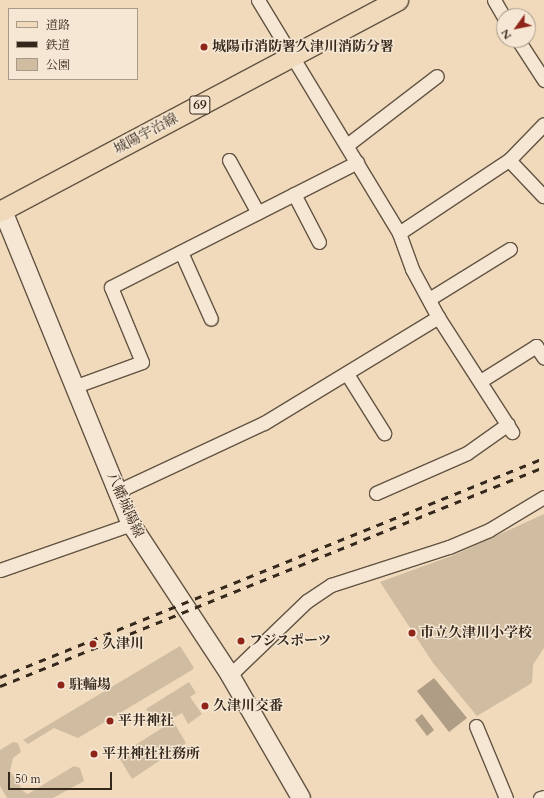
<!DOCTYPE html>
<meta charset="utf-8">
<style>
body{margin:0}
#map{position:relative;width:544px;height:798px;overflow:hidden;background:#f0dabb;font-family:Cardo,"Noto Serif JP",serif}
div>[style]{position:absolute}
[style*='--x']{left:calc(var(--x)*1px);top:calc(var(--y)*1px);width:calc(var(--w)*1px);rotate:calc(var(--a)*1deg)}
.green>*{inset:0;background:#d0bca0}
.water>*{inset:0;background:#b09d85}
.roads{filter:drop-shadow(1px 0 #635443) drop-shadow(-1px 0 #635443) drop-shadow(0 1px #635443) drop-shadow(0 -1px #635443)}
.minor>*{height:13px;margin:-6.5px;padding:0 6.5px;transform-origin:6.5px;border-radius:6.5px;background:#f5e7d3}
.secondary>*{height:18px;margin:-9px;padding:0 9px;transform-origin:9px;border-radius:9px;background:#f5e7d3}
.primary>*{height:20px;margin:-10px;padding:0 10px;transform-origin:10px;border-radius:10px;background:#f0dabb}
.rail>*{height:3px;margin-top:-1.5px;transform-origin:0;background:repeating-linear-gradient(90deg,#34271b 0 7px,transparent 0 14px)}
.dots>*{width:11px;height:11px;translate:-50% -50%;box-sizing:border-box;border:2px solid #f5e7d3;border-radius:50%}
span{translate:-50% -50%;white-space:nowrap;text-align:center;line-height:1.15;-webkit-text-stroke:3px #f5e7d3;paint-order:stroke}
.shield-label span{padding:1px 3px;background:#f5e7d3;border:1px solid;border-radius:3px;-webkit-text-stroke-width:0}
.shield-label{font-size:13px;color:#34271b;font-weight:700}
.poi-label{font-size:14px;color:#34271b;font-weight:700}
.left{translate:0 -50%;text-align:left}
.street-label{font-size:14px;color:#34271b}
.legend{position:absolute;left:8px;top:8px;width:130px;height:72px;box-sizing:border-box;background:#f5e7d3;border:1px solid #a89a89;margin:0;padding:5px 7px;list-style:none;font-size:12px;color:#34271b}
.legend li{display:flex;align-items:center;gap:8px;height:20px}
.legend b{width:20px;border:1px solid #a89a89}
.north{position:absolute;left:496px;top:8px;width:40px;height:40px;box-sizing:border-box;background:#f5e7d3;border:1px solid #a89a89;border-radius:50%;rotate:237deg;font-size:11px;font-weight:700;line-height:16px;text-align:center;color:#34271b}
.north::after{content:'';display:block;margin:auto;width:14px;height:18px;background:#8f2418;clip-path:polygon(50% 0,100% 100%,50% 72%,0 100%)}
.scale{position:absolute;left:8px;top:772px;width:104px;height:18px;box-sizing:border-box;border:2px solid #34271b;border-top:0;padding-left:5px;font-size:12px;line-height:14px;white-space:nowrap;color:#34271b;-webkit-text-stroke:3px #f5e7d3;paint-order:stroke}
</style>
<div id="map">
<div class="green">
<div style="clip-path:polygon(544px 514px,544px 648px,533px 665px,532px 683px,477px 716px,433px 663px,380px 582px,454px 555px)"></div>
<div style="clip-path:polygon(180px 646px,194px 668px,192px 670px,78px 738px,54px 728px,28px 744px,23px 740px)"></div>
<div style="clip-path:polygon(189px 682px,196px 693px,190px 697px,202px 714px,188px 724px,182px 713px,157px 727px,146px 709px)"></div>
<div style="clip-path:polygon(173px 721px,186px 743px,132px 779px,118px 756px)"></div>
<div style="clip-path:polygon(13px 742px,18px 743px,21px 752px,13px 758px,10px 771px,24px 792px,28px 794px,74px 766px,80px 768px,84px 781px,53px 798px,7px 798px,0 786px,0 750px)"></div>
</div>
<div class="water">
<div style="clip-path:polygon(434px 678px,467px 718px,449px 732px,417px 691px)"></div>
<div style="clip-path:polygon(422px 714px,434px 730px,427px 736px,415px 720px)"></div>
</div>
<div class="roads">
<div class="minor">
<div style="--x:258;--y:0;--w:272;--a:58.8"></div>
<div style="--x:399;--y:233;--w:38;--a:70"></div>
<div style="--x:412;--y:269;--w:55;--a:61.6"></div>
<div style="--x:438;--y:317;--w:137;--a:57.2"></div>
<div style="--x:494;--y:0;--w:20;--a:60"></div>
<div style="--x:518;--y:40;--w:48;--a:57"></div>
<div style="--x:347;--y:145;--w:113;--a:-37.5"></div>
<div style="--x:229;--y:160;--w:60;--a:61.3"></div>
<div style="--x:509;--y:160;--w:50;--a:46.6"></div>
<div style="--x:294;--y:194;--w:54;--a:62.5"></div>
<div style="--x:399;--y:233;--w:132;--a:-33.6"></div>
<div style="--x:509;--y:160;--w:50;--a:-45.8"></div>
<div style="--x:181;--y:252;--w:73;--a:65.9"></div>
<div style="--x:429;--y:299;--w:95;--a:-31.7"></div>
<div style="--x:347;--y:374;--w:70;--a:57.9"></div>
<div style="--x:482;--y:380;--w:64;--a:-32.2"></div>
<div style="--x:536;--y:346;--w:14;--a:56"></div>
<div style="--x:76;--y:386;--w:70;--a:-20"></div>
<div style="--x:142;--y:362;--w:81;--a:-112.5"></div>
<div style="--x:111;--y:287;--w:276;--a:-26.9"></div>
<div style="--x:118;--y:491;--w:161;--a:-25"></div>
<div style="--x:264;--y:423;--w:204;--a:-31.3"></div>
<div style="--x:376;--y:493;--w:99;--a:-23.7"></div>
<div style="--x:467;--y:453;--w:50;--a:-35.3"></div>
<div style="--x:0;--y:570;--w:139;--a:-19.3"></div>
<div style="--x:230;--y:675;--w:107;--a:-43.9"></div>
<div style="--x:307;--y:601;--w:29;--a:-34"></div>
<div style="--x:331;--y:585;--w:124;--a:-17.9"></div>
<div style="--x:449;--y:547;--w:43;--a:-23"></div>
<div style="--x:489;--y:530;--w:64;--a:-31"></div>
<div style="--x:476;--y:726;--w:78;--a:67.4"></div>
<div style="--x:540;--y:798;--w:4;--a:-14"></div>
</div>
<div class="secondary">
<div style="--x:3;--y:211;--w:338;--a:67.8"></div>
<div style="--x:131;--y:524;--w:181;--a:56.7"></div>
<div style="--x:230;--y:675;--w:142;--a:60"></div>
</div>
<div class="primary">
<div style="--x:0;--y:212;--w:451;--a:-28"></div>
</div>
</div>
<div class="rail">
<div style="--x:0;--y:677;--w:586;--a:-21.93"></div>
<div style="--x:0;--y:686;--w:586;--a:-21.93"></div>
</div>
<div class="dots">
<div style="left:204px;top:47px;background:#8f2418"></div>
<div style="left:412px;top:633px;background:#8f2418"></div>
<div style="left:241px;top:641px;background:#8f2418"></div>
<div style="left:93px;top:644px;background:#8f2418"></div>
<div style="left:61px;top:685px;background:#8f2418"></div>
<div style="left:205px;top:706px;background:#8f2418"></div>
<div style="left:110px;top:721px;background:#8f2418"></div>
<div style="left:94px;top:754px;background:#8f2418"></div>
</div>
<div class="shield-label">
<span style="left:200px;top:105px">69</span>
</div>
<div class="poi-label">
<span class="left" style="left:212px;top:47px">城陽市消防署久津川消防分署</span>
<span class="left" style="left:420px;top:633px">市立久津川小学校</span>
<span class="left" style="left:249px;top:641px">フジスポーツ</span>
<span class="left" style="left:102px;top:644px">久津川</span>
<span class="left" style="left:69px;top:685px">駐輪場</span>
<span class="left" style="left:213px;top:706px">久津川交番</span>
<span class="left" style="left:118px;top:721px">平井神社</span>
<span class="left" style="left:102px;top:754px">平井神社社務所</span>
</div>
<div class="street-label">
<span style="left:146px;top:134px;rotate:-28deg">城陽宇治線</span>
<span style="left:125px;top:505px;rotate:66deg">八幡城陽線</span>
</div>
<ul class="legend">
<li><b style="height:5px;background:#f0dabb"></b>道路</li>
<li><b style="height:5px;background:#34271b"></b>鉄道</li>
<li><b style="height:11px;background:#d0bca0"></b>公園</li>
</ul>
<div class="north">N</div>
<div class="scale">50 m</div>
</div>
